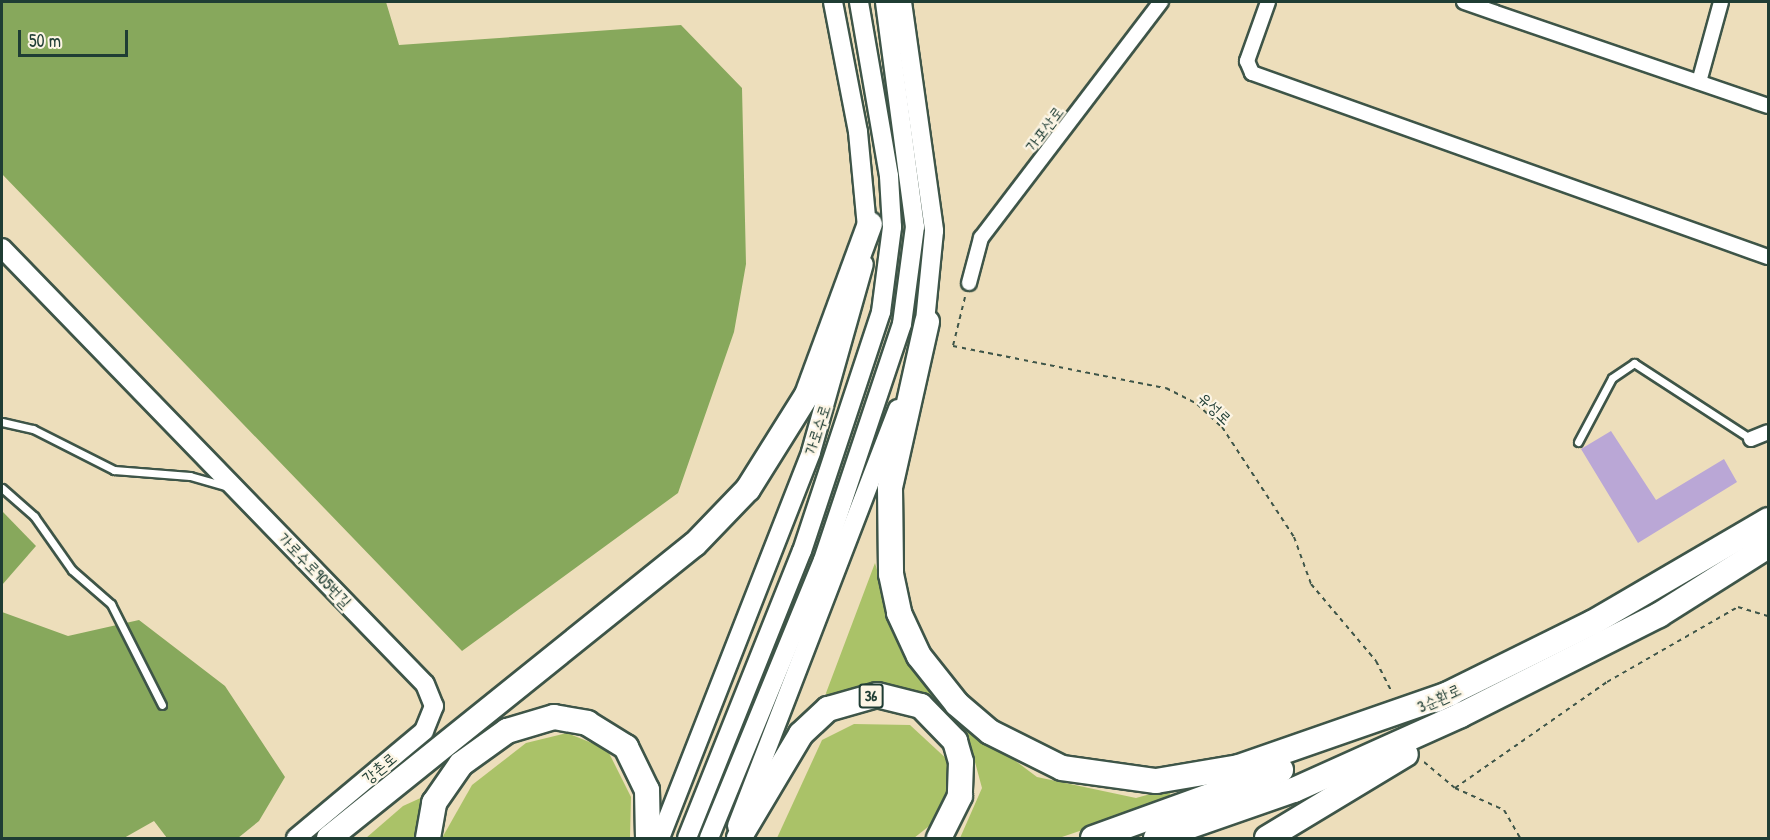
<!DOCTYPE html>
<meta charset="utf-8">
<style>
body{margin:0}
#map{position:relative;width:1770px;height:840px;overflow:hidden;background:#eddebb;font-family:"Patrick Hand","Poor Story",sans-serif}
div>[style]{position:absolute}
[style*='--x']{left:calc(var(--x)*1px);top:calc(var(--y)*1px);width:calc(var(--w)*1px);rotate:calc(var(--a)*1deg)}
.green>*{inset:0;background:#aac268}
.forest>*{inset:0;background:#87a85c}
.building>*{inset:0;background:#baa7d6}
.path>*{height:2px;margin-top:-1px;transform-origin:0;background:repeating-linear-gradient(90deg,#3e5548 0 4.5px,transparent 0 9px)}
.roads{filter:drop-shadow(2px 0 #3e5548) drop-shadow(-2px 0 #3e5548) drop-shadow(0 2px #3e5548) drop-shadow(0 -2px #3e5548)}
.lane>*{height:7px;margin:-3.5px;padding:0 3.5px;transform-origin:3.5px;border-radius:3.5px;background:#fff}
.street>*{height:14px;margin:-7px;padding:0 7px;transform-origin:7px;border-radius:7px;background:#fff}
.secondary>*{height:18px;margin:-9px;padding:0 9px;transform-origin:9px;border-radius:9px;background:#fff}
.highway>*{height:24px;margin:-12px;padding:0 12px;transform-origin:12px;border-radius:12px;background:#fff}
span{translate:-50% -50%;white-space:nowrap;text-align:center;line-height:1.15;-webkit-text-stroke:4.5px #fcf5e5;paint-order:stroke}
.shield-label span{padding:2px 4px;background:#fcf5e5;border:2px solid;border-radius:4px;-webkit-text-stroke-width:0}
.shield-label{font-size:15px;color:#1f3d34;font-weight:700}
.street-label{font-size:16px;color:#1f3d34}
.frame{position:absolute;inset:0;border:3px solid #1f3d34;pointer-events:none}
.scale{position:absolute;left:18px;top:30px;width:110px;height:27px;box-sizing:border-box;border:3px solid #1f3d34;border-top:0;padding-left:8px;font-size:18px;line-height:21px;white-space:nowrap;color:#1f3d34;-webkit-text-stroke:4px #fcf5e5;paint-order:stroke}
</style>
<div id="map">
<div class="green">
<div style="clip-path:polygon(875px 563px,900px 650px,927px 688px,962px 721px,1037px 777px,1136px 798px,1172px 788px,1168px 801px,1059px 838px,960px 838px,982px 788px,972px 751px,947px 718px,908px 692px,829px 702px,826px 693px)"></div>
<div style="clip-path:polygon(854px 724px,910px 725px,950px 762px,949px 795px,933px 823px,914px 838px,777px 838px,822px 740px)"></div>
<div style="clip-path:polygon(567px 733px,607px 749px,631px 797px,630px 838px,442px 838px,472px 785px,526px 743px)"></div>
<div style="clip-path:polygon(425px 796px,423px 838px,366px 838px,403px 806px)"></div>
</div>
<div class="forest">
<div style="clip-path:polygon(2px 2px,386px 2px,399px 45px,681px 25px,742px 88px,746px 264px,734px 332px,678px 493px,462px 651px,2px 174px)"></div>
<div style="clip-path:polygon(2px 511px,36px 546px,2px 585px)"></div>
<div style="clip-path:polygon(2px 612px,68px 636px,139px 620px,225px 686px,285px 777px,259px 821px,238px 838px,167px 838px,154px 821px,124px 838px,2px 838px)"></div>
</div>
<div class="building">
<div style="clip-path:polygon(1611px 431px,1656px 500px,1724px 459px,1737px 482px,1638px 543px,1581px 449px)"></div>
</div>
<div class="path">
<div style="--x:965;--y:297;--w:50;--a:103.8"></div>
<div style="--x:953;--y:346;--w:217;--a:11.2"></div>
<div style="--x:1166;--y:388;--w:35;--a:27"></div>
<div style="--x:1197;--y:404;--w:34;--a:43"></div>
<div style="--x:1222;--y:427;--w:131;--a:56.8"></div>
<div style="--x:1294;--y:537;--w:50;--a:70.1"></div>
<div style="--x:1311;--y:584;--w:101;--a:49.8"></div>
<div style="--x:1376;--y:661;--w:34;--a:63"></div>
<div style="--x:1424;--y:762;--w:40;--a:40"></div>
<div style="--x:1455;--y:788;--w:54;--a:24.2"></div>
<div style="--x:1504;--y:810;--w:32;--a:60"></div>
<div style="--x:1455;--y:788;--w:185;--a:-34.9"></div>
<div style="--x:1607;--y:682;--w:151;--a:-29.8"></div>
<div style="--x:1738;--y:607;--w:31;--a:17"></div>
</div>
<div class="roads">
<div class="lane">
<div style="--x:2;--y:422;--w:32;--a:13"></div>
<div style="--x:33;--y:429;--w:91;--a:26.8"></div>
<div style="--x:114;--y:470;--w:76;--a:4.5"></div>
<div style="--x:190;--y:476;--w:37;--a:16"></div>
<div style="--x:1578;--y:442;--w:72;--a:-62"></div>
<div style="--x:1612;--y:378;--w:27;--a:-34"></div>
<div style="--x:1634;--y:363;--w:140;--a:33"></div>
<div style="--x:2;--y:488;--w:43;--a:41.2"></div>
<div style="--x:34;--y:516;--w:66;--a:54.9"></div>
<div style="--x:72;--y:570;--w:52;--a:41.1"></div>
<div style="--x:111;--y:604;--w:113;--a:63.2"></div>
</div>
<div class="street">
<div style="--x:1268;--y:2;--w:63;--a:109.6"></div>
<div style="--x:1247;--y:61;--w:13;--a:67"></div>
<div style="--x:1252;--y:73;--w:548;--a:19.63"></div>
<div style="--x:1464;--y:2;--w:321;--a:18.9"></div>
<div style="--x:1699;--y:82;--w:83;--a:-74.6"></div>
<div style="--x:969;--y:283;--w:47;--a:-75.1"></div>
<div style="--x:981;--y:238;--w:297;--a:-52.7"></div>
<div style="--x:1751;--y:439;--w:18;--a:-22"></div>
</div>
<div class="secondary">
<div style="--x:833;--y:2;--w:132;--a:79.1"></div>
<div style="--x:858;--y:132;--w:105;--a:84.6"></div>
<div style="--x:902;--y:2;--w:231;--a:82"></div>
<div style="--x:934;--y:231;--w:101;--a:95.7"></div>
<div style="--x:2;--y:248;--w:607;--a:45.87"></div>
<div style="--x:425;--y:684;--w:24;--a:68"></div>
<div style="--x:434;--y:706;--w:27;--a:112"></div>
<div style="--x:424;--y:731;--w:167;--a:140.1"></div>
<div style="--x:737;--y:826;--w:447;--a:-68.9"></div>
<div style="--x:660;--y:838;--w:414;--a:-68.6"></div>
<div style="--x:811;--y:452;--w:195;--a:-74.3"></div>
<div style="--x:687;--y:838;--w:309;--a:-68.2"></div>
<div style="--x:802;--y:551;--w:252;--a:-71.7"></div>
<div style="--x:881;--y:312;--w:86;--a:-82.6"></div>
<div style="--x:892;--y:227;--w:51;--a:-93.4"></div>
<div style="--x:889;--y:176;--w:177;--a:-99.8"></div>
<div style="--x:709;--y:838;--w:300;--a:-67.7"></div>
<div style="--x:823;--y:560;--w:249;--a:-71.5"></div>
<div style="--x:902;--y:324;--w:98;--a:-82.4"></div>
<div style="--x:915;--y:227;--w:227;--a:-97.6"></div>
</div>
<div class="highway">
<div style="--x:927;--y:322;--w:170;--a:102.6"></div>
<div style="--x:890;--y:488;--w:86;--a:89.3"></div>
<div style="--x:891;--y:574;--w:40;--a:78"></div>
<div style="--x:899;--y:613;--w:47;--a:65.1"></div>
<div style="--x:919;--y:656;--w:61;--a:51.6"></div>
<div style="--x:957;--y:704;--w:43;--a:40.3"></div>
<div style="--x:990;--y:732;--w:80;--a:26.6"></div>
<div style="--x:1062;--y:768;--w:95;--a:7.9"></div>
<div style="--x:1156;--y:781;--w:84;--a:-9.6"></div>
<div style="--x:1239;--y:767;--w:225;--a:-19.2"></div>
<div style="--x:1436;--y:700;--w:174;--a:-26.3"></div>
<div style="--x:1592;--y:623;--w:204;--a:-30.3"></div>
<div style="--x:329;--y:838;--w:469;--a:-38.8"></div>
<div style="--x:695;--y:544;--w:76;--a:-46.1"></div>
<div style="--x:748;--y:489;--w:111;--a:-57.9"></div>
<div style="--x:807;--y:395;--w:182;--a:-69.8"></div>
<div style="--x:428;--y:838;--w:36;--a:-80"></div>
<div style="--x:434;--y:803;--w:47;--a:-55.3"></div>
<div style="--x:461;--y:764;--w:57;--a:-35.7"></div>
<div style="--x:507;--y:731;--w:49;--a:-16.6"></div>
<div style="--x:554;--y:717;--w:34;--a:10"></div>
<div style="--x:587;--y:723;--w:46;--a:31.6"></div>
<div style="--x:626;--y:747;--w:48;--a:64"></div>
<div style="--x:647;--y:790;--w:48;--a:88.8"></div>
<div style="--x:739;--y:838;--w:121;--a:-59.2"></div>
<div style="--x:801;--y:734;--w:37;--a:-43"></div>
<div style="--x:828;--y:709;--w:51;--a:-15.9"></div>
<div style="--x:877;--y:695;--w:45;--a:14"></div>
<div style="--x:921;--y:706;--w:49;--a:45.8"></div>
<div style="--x:955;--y:741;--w:22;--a:74"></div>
<div style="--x:961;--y:762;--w:34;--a:92"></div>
<div style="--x:960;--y:796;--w:47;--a:116.6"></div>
<div style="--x:1093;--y:838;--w:200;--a:-19.9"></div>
<div style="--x:1156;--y:838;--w:146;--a:-19.2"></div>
<div style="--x:1294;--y:790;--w:183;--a:-24.2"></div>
<div style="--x:1461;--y:715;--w:222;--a:-26.8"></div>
<div style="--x:1659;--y:615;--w:129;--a:-32.3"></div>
<div style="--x:1267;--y:838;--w:162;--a:-31.1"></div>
</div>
</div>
<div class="shield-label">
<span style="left:871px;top:696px">36</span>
</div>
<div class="street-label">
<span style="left:1044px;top:129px;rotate:-53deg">가포산로</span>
<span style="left:1215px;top:408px;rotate:43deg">유성로</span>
<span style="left:817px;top:430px;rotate:-72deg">가로수로</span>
<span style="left:315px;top:570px;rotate:46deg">가로수로905번길</span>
<span style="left:1439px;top:698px;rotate:-25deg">3순환로</span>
<span style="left:379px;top:768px;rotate:-40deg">강촌로</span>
</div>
<div class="frame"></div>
<div class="scale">50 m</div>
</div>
